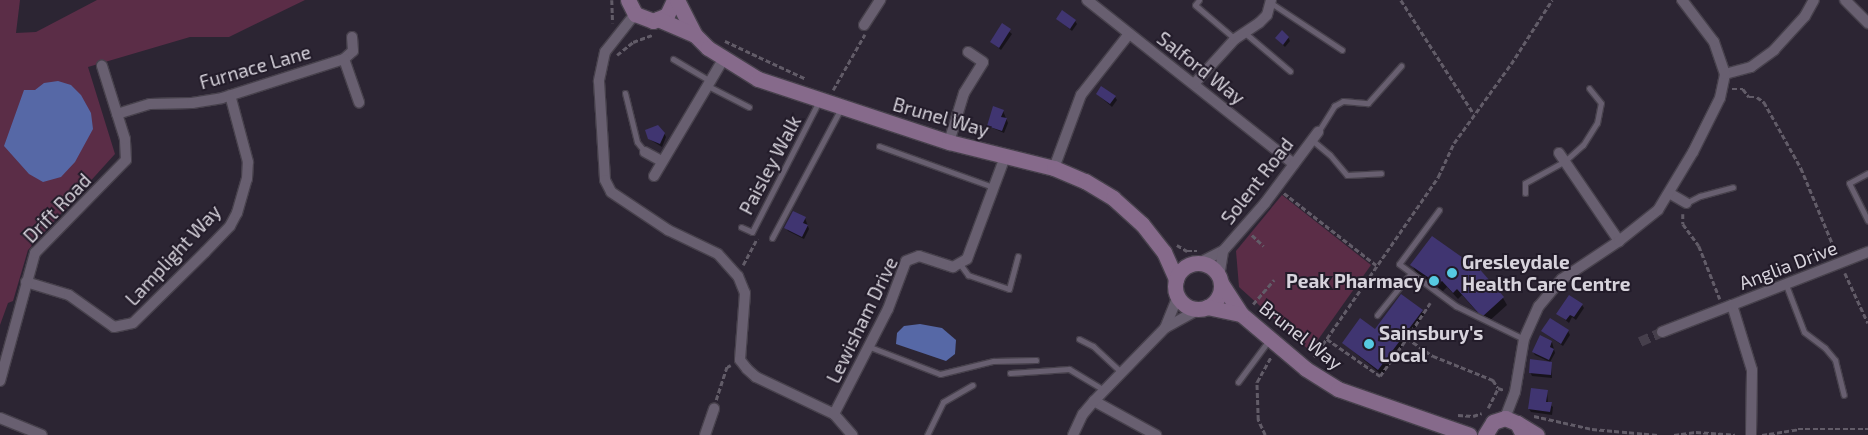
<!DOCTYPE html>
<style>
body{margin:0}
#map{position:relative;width:1868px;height:435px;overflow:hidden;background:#2c2533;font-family:"Exo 2",sans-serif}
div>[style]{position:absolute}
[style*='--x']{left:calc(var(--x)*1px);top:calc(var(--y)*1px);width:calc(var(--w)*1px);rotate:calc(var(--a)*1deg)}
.green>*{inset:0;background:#5b2d47}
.water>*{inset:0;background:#5668a6}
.shadow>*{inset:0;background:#0007}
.building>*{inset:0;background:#403571}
.street-tunnel>*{height:10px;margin-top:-5px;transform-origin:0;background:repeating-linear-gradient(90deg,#463f4c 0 10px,transparent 0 15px)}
.path>*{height:2.5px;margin-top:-1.25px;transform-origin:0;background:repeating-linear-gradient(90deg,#625c68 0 5px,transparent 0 7.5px)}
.roads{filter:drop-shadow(1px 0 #47414c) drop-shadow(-1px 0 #47414c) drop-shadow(0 1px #47414c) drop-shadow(0 -1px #47414c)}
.lane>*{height:5px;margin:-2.5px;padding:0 2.5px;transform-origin:2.5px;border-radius:2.5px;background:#685f70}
.street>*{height:10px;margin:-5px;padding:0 5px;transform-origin:5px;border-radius:5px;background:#685f70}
.secondary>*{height:15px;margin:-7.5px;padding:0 7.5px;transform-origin:7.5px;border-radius:7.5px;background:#866a8b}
.secondary>.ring{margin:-7.5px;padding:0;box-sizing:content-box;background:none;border:15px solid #866a8b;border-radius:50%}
.dots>*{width:14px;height:14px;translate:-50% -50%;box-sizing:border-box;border:2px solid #221b29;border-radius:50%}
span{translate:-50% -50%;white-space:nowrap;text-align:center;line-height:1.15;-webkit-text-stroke:4px #221b29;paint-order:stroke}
.street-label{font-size:19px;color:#d7d3dc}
.poi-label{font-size:19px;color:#d7d3dc;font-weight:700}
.left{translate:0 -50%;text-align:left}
.right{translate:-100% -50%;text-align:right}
</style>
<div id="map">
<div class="green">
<div style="clip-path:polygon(0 0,20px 0,16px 33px,36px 32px,97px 0,305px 0,229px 37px,190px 37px,88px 67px,115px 154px,28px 250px,13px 301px,8px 303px,0 325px)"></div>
<div style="clip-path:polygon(1282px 195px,1371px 265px,1310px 351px,1239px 287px,1236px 251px)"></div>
</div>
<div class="water">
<div style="clip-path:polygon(58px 81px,71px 85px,81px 95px,91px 113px,93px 129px,75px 162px,61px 177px,43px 182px,29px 174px,4px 146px,24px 90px,35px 90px,44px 83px)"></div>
<div style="clip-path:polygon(920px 324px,942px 328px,956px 340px,955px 354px,946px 361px,896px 344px,897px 333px,904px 326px)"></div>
</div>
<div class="shadow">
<div style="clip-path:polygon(1057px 19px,1075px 21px,1077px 24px,1072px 31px)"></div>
<div style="clip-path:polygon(1002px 25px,1012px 34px,1001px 50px,991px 42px)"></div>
<div style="clip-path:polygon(1288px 37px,1290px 41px,1285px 47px,1276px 38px)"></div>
<div style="clip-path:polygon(1097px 94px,1115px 97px,1117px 100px,1112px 107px)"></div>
<div style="clip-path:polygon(1003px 111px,1008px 123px,1004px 133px,988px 126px)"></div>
<div style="clip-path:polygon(664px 133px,666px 137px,662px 147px,649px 139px)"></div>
<div style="clip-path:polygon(805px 218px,809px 229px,804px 239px,788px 231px,786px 228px)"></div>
<div style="clip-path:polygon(1412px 265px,1503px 298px,1507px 305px,1487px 323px,1462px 295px,1458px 299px,1447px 287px,1443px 291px,1416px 272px)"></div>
<div style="clip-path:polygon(1582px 305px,1584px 308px,1576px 320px,1572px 317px,1569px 323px,1558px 314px)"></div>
<div style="clip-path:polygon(1422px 311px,1424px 315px,1382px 375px,1343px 343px,1380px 334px)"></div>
<div style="clip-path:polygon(1568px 331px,1570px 335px,1563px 346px,1543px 332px)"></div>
<div style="clip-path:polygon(1552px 342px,1555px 353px,1550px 362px,1535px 355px,1533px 352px)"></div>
<div style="clip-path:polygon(1551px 363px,1552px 378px,1532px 376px,1530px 372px)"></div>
<div style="clip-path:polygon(1547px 391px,1548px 403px,1553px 407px,1552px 415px,1531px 412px,1529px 409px)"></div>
</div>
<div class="building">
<div style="clip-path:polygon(1062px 10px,1076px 20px,1070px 29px,1056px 19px)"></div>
<div style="clip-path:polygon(1002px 23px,1011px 29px,999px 48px,990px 42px)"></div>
<div style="clip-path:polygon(1282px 30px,1289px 37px,1283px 45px,1275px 38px)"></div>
<div style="clip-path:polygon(1101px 86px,1116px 96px,1110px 104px,1096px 94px)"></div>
<div style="clip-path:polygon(993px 106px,1004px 110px,1001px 117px,1007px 118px,1002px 131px,987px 126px)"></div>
<div style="clip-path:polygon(658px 125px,665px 133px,660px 144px,648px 139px,645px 130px)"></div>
<div style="clip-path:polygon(793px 211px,806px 217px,803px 223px,808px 225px,802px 237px,784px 228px)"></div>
<div style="clip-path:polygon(1432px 236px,1466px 260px,1469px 257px,1504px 297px,1482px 317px,1457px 289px,1453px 293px,1442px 281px,1438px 284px,1410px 265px)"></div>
<div style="clip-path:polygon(1401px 294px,1423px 310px,1378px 370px,1342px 343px,1360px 318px,1375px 329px)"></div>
<div style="clip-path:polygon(1569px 295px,1583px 304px,1574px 317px,1570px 315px,1566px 320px,1556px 314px)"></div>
<div style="clip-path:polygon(1550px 318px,1569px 330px,1561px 344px,1541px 331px)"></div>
<div style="clip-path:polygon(1540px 335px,1552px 341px,1550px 347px,1554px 349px,1549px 360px,1532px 352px)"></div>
<div style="clip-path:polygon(1530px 359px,1552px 362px,1551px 375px,1529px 373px)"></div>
<div style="clip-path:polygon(1531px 388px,1548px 390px,1546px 402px,1552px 402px,1550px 412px,1528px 409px)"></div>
</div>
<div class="street-tunnel">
<div style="--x:1640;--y:342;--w:24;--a:-24"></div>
</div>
<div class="path">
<div style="--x:612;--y:0;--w:23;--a:88"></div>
<div style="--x:1401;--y:0;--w:135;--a:57.4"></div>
<div style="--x:725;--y:41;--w:89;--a:25.1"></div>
<div style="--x:617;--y:55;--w:21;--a:-39"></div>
<div style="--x:633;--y:42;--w:20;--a:-20"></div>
<div style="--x:1732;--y:89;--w:11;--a:0"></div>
<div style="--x:1743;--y:89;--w:10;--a:53"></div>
<div style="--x:1749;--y:97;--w:8;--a:0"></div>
<div style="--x:1757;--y:97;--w:9;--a:36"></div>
<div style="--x:1764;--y:102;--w:76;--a:60.7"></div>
<div style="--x:1801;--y:168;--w:91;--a:67.4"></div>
<div style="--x:833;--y:90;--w:64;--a:-60.3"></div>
<div style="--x:1284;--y:193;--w:117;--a:38"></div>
<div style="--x:1683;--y:214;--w:10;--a:90"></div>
<div style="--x:1683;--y:224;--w:27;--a:54"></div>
<div style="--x:1699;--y:246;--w:57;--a:68.4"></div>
<div style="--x:1252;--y:235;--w:16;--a:43"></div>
<div style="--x:1177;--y:245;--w:12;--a:31"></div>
<div style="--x:1187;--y:251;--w:10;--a:0"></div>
<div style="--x:743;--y:265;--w:30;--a:-62"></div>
<div style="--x:1845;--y:273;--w:55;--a:65.3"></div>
<div style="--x:1253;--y:304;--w:32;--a:-49"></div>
<div style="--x:1407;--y:338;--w:42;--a:-56.7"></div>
<div style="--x:1327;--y:339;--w:65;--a:34.9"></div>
<div style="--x:1380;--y:376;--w:47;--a:-54.6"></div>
<div style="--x:1407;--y:338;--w:32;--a:35"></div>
<div style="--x:1433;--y:356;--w:65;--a:21.8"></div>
<div style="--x:1493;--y:380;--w:9;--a:58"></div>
<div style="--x:1314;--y:357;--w:219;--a:-55.4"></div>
<div style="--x:1438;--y:177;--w:38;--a:-65"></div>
<div style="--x:1454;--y:143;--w:97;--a:-54.2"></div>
<div style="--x:1511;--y:64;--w:76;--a:-57.4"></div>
<div style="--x:716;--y:400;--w:35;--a:-72"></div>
<div style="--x:727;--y:367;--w:4;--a:-27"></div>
<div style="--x:1488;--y:408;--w:22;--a:-63"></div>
<div style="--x:1498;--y:388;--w:6;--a:18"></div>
<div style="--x:1458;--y:415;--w:15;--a:4"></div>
<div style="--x:1473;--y:416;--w:9;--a:-18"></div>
<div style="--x:1534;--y:416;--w:59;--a:12.6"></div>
<div style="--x:1592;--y:429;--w:66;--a:5.2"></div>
<div style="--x:1265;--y:435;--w:17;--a:-115"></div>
<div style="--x:1258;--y:420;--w:38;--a:-92"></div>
<div style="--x:1257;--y:382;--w:29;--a:-61"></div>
<div style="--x:1674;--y:435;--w:22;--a:-8"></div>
<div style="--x:1696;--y:432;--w:39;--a:4"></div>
<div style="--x:1762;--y:435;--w:36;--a:-9"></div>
<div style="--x:1798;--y:429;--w:70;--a:0"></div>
</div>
<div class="roads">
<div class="lane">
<div style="--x:1199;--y:0;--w:6;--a:129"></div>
<div style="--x:1195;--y:5;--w:52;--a:40.4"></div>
<div style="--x:1271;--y:3;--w:85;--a:33.5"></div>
<div style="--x:1245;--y:33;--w:59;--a:40.2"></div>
<div style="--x:673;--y:59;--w:43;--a:30.7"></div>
<div style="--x:708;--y:86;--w:46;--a:27.1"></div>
<div style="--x:625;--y:93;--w:50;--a:76.2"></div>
<div style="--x:637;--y:142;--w:13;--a:51"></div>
<div style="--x:1318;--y:132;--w:31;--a:-58"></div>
<div style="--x:1334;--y:106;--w:10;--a:-29"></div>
<div style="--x:1343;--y:101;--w:25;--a:5"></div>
<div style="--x:1368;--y:103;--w:50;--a:-48.3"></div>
<div style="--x:1312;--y:140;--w:23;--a:40"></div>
<div style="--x:1330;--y:155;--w:26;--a:50"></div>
<div style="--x:1347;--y:175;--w:34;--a:-3"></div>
<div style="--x:879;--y:146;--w:121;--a:19.8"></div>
<div style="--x:1868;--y:173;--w:21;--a:152"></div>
<div style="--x:1849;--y:183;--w:42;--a:63.4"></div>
<div style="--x:1525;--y:193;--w:10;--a:-90"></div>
<div style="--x:1525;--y:183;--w:46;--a:-28.8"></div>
<div style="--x:1565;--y:161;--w:24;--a:-42"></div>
<div style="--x:1583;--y:145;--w:26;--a:-58"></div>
<div style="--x:1597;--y:123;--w:20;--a:-79"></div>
<div style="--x:1601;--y:103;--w:19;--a:-129"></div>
<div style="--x:1686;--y:203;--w:16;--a:-27"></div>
<div style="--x:1700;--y:196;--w:34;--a:-15"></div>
<div style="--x:1439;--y:210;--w:67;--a:126.5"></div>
<div style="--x:1399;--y:264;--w:71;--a:36.4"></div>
<div style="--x:1456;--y:306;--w:76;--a:25.9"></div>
<div style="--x:741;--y:227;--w:12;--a:24"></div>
<div style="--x:752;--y:232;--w:147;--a:-62.9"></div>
<div style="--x:772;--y:238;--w:147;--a:-62"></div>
<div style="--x:960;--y:264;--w:14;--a:54"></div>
<div style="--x:968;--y:275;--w:43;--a:18.9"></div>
<div style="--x:1009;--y:289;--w:34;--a:-75"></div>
<div style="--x:1786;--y:285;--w:50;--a:69"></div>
<div style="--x:1804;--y:332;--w:26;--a:37"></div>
<div style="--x:1825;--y:348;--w:16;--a:50"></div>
<div style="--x:1835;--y:360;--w:36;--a:76"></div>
<div style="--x:1377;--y:315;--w:54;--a:-51"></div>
<div style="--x:1079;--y:339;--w:16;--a:27"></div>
<div style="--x:1093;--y:346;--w:38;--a:43"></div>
<div style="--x:870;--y:347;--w:75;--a:21.1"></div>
<div style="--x:940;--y:374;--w:55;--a:-13.8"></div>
<div style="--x:993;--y:361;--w:43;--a:-1.3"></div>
<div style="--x:1010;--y:373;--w:59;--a:-3.9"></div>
<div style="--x:1069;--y:369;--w:41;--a:31"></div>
<div style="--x:1238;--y:382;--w:52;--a:-53.6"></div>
<div style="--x:927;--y:435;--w:37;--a:-64"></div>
<div style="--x:943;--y:402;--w:34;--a:-30"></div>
</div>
<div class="street">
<div style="--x:1087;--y:0;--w:264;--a:38.4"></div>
<div style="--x:1845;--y:0;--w:33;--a:45"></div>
<div style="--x:635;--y:14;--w:48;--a:128.3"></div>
<div style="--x:605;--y:52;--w:30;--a:102"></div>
<div style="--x:599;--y:81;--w:99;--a:86.5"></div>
<div style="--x:605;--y:180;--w:13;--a:63"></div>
<div style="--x:611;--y:192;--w:69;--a:33.7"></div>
<div style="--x:668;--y:230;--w:55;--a:25.6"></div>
<div style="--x:718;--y:254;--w:30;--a:48"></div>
<div style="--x:738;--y:276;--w:18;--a:68"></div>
<div style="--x:745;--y:293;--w:67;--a:94.3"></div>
<div style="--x:740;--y:360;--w:11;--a:52"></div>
<div style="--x:747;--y:369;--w:12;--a:42"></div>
<div style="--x:756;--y:377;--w:86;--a:25.4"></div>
<div style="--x:834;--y:414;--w:28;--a:49"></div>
<div style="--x:864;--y:25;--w:30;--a:-57"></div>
<div style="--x:344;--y:59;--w:12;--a:-42"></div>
<div style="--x:353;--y:51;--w:14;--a:-94"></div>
<div style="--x:1725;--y:74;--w:27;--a:-15"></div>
<div style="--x:1751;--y:67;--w:29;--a:-36"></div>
<div style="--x:1774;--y:50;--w:46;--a:-47.6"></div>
<div style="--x:1805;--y:16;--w:18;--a:-61"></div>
<div style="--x:1194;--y:84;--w:61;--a:-47.7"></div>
<div style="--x:1235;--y:39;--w:29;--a:-34"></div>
<div style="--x:1259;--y:23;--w:11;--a:-45"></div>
<div style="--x:1267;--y:15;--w:16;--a:-75"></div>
<div style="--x:117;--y:114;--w:34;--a:-17"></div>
<div style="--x:150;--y:104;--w:42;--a:-1.4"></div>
<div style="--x:192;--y:103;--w:30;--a:-9"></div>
<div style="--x:222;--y:98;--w:128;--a:-17.7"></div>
<div style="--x:344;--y:59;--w:46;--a:70.8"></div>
<div style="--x:949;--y:142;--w:51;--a:-73"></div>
<div style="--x:964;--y:93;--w:36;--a:-58"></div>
<div style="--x:983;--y:62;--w:18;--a:-146"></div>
<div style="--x:645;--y:152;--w:18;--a:29"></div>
<div style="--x:1559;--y:153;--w:107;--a:55.7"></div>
<div style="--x:1054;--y:168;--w:78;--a:-69.7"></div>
<div style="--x:1081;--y:95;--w:78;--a:-51.8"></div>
<div style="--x:654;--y:176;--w:135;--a:-59.3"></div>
<div style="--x:1669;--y:193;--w:20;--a:30"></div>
<div style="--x:1199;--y:263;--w:27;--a:-27"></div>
<div style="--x:1223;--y:251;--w:64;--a:-48.8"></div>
<div style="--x:1265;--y:203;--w:89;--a:-53.3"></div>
<div style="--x:1219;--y:277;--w:26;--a:-81"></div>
<div style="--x:26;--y:282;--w:45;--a:16.8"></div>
<div style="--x:69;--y:295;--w:55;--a:35.4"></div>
<div style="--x:114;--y:327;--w:19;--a:-12"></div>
<div style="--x:133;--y:323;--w:101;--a:-44.6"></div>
<div style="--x:205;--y:252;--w:36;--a:-46"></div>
<div style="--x:230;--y:226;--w:15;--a:-62"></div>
<div style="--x:237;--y:213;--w:35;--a:-74"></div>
<div style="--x:247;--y:179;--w:17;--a:-87"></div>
<div style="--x:248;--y:162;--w:69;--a:-105"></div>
<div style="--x:1165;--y:328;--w:35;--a:-68"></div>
<div style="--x:1662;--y:332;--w:75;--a:-21.1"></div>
<div style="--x:0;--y:381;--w:133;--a:-74.7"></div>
<div style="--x:35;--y:253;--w:130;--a:-45.6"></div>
<div style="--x:126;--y:160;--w:21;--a:-93"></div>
<div style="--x:125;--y:139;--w:77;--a:-107.5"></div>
<div style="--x:1094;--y:401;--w:71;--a:28.7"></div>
<div style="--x:834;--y:414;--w:118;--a:-62.8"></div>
<div style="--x:888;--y:309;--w:51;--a:-69.4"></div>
<div style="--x:906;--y:261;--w:14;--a:-21"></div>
<div style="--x:919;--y:256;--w:36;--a:18"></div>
<div style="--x:953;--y:267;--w:16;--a:-30"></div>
<div style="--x:967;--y:259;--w:109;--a:-69.6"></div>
<div style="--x:0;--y:418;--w:45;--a:22"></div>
<div style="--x:1505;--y:418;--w:28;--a:-69"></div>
<div style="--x:1515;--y:392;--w:54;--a:-80.4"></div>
<div style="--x:1524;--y:339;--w:36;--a:-66"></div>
<div style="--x:1539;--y:306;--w:35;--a:-50"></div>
<div style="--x:1562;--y:279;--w:69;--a:-33.7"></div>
<div style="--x:1619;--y:241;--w:50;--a:-38.5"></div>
<div style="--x:1658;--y:210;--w:68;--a:-58.9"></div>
<div style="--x:1693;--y:152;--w:60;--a:-63.4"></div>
<div style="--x:1720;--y:98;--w:25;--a:-78"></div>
<div style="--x:1725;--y:74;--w:34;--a:-109"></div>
<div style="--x:1714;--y:42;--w:53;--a:-127.3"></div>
<div style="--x:705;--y:435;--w:28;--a:-71"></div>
<div style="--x:1073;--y:435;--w:23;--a:-65"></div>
<div style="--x:1083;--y:414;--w:17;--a:-50"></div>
<div style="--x:1094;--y:401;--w:102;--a:-45.8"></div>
<div style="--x:1165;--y:328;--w:39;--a:-29"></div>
<div style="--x:1751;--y:435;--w:65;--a:-89.1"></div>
<div style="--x:1752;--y:370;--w:68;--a:-107.1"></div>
<div style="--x:1732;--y:305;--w:146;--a:-21.3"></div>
</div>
<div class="secondary">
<div style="--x:628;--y:0;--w:16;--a:63"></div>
<div style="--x:635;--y:14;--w:19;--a:21"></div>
<div style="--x:653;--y:21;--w:15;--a:-23"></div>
<div style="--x:667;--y:15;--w:17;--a:-65"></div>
<div style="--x:677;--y:0;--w:39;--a:63"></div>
<div style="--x:695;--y:35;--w:18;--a:45"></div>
<div style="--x:708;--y:48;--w:59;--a:31.8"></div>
<div style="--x:758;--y:79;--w:201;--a:18.3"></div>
<div style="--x:949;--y:142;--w:108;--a:13.9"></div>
<div style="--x:1054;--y:168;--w:34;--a:23"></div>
<div style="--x:1085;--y:181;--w:33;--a:31"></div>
<div style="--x:1113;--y:198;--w:39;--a:42"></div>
<div style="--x:1142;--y:224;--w:36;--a:52"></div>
<div style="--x:1164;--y:252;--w:30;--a:66"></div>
<div style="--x:658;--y:19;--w:40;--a:23.4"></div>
<div class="ring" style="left:1175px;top:263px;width:31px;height:31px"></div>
<div style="--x:1221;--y:283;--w:37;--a:57"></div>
<div style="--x:1241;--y:314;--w:85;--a:40.2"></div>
<div style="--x:1306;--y:369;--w:38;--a:32"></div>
<div style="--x:1338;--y:389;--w:139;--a:19.3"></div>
<div style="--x:1207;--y:307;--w:35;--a:12"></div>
<div style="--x:1517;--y:423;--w:23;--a:31"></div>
<div style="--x:1485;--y:435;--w:15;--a:-58"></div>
<div style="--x:1493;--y:422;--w:13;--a:-18"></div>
<div style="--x:1505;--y:418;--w:13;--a:23"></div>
<div style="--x:1517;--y:423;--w:13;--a:63"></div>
</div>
</div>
<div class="dots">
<div style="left:1452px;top:273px;background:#56c9e1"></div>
<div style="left:1434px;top:281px;background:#56c9e1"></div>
<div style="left:1369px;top:344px;background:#56c9e1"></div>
</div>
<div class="street-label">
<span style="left:255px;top:67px;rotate:-16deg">Furnace Lane</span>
<span style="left:1201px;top:68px;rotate:38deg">Salford Way</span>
<span style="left:941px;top:117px;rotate:16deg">Brunel Way</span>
<span style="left:770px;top:165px;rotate:-62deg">Paisley Walk</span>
<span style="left:1257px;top:181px;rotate:-52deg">Solent Road</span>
<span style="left:57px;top:208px;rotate:-46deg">Drift Road</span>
<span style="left:173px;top:255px;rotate:-47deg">Lamplight Way</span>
<span style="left:1788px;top:265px;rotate:-21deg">Anglia Drive</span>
<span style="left:862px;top:320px;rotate:-64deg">Lewisham Drive</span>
<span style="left:1301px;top:335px;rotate:38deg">Brunel Way</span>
</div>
<div class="poi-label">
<span class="left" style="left:1462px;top:273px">Gresleydale<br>Health Care Centre</span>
<span class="right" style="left:1424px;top:281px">Peak Pharmacy</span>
<span class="left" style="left:1379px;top:344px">Sainsbury's<br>Local</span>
</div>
</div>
